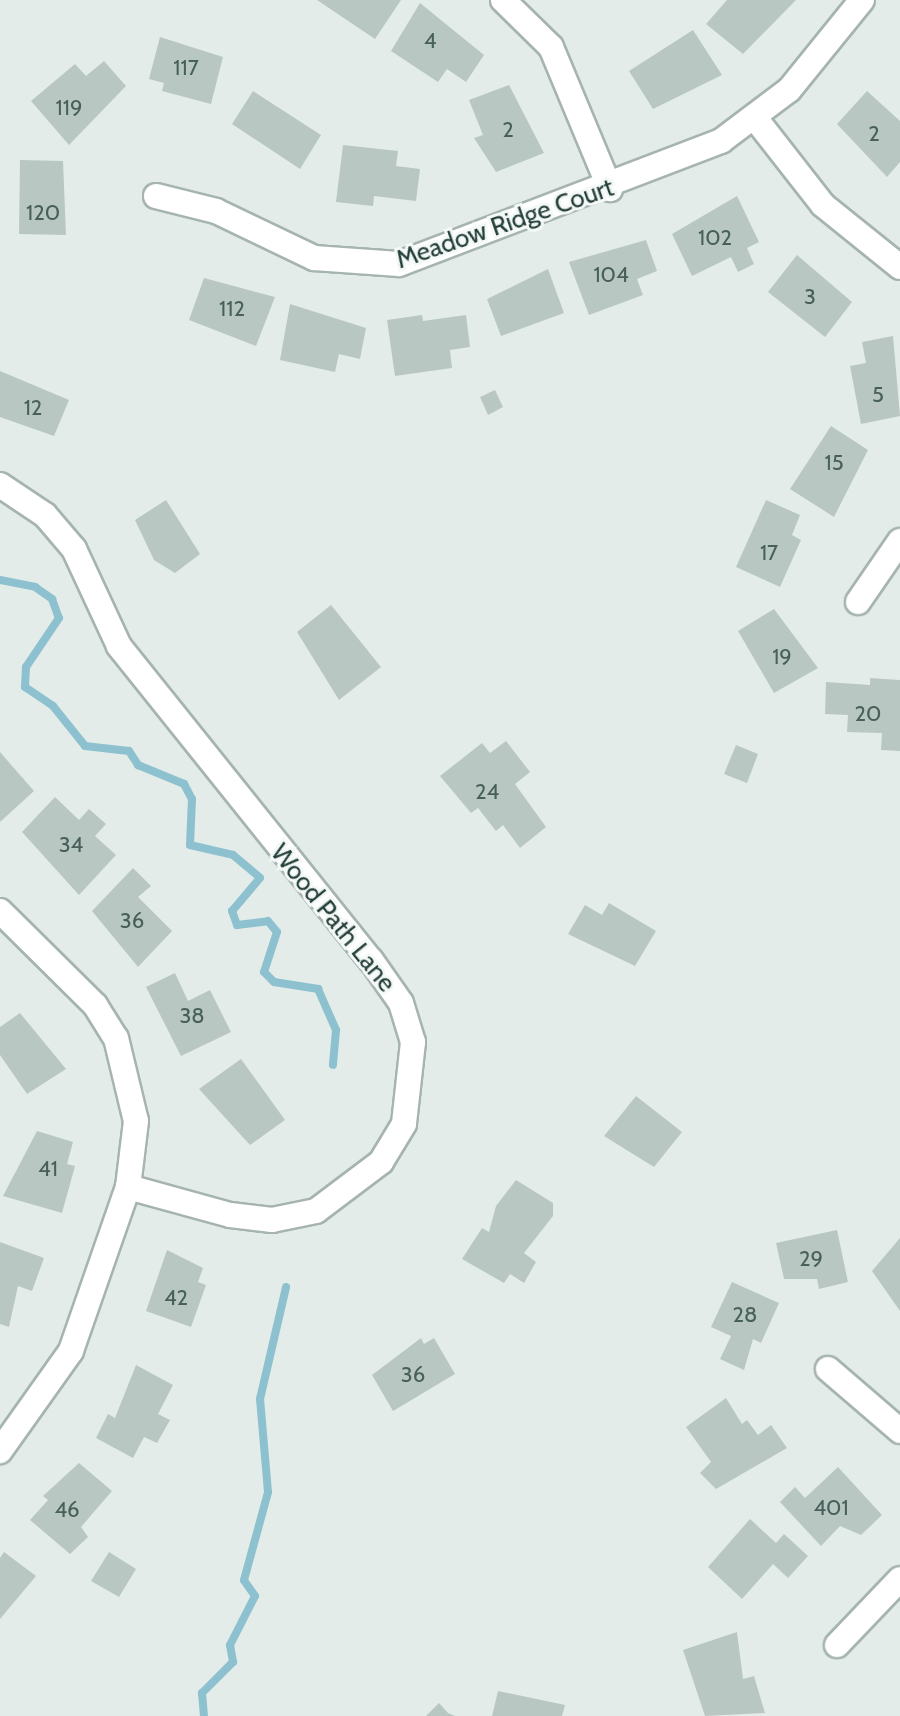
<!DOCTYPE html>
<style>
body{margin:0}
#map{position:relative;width:900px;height:1716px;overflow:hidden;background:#e3ece9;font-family:Cabin,sans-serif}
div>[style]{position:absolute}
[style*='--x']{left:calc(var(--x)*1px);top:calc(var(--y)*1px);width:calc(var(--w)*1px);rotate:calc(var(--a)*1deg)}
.stream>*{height:8px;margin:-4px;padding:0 4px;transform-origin:4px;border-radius:4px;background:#8dc1cf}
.building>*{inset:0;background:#b9c7c2}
.roads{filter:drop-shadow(2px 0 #a6b4b0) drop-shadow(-2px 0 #a6b4b0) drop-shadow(0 2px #a6b4b0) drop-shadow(0 -2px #a6b4b0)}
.minor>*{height:24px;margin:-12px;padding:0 12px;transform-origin:12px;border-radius:12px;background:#fff}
span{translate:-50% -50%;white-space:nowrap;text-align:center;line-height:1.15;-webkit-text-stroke:6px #f4f9f7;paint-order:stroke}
.number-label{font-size:22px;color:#48605a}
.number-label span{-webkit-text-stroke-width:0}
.street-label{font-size:26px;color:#233d38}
</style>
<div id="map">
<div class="stream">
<div style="--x:0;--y:580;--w:36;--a:11"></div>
<div style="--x:35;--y:587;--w:21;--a:35"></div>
<div style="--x:52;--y:599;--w:20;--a:70"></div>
<div style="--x:59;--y:618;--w:59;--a:124"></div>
<div style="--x:26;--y:667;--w:20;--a:93"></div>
<div style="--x:25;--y:687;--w:34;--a:34"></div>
<div style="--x:53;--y:706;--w:51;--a:51.3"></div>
<div style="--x:85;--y:746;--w:44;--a:6.5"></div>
<div style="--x:129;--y:751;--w:17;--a:57"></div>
<div style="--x:138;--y:765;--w:50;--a:22.4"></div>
<div style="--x:184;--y:784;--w:17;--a:62"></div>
<div style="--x:192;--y:799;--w:46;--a:92.5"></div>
<div style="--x:190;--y:845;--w:44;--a:13.1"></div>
<div style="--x:233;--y:855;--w:35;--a:40"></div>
<div style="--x:260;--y:878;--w:43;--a:130.3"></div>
<div style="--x:232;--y:911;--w:15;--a:70"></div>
<div style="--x:237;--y:925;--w:31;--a:-7"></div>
<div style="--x:268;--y:921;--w:14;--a:51"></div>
<div style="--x:277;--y:932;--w:42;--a:108"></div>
<div style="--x:264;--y:972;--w:14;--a:45"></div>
<div style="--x:274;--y:982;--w:45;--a:9"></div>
<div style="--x:318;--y:989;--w:45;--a:66.3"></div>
<div style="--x:336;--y:1030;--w:35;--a:95"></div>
<div style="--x:204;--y:1716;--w:23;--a:-95"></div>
<div style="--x:202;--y:1693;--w:44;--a:-45"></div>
<div style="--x:233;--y:1662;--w:17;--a:-100"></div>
<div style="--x:230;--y:1645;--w:55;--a:-63"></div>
<div style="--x:255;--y:1596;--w:19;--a:-125"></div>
<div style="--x:244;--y:1580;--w:91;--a:-74.7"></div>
<div style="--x:268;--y:1492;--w:93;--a:-94.9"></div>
<div style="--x:260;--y:1399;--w:115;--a:-76.9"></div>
</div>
<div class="building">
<div style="clip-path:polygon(317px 0,401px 0,375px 39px)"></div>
<div style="clip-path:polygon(727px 0,796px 0,743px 54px,706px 24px)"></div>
<div style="clip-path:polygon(420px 3px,484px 55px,466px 82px,447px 69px,438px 82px,391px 51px)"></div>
<div style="clip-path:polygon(693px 30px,722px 75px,653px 109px,629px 71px)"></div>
<div style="clip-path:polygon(160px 37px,223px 57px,211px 104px,162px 91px,164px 83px,149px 79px)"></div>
<div style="clip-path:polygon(104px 61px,126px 86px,69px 145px,31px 101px,75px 64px,86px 76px)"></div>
<div style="clip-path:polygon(509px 85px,544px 153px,496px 172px,474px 138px,483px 135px,469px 100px)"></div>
<div style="clip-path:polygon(253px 91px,321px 135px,300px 169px,232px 124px)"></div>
<div style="clip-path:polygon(867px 91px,900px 121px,900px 162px,887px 177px,837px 124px)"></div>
<div style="clip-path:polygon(343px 145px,398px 151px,396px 166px,420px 169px,416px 201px,374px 196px,373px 206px,336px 202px)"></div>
<div style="clip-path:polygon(20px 160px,63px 161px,66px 235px,19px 234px)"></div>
<div style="clip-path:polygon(737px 196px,759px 242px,747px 248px,754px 264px,738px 272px,731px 257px,692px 276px,672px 234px)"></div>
<div style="clip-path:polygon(646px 240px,657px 271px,637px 279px,643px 295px,589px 315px,569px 262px)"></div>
<div style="clip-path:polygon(797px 255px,852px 302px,825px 337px,768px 292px)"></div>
<div style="clip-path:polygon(548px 269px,564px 313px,501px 336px,487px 299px)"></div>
<div style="clip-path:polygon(204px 278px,275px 297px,256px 346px,189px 320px)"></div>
<div style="clip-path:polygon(290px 304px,366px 328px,360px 359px,339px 354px,335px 372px,280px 360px)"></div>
<div style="clip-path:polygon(422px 315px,423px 321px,466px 315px,470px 347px,450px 350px,452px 368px,395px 376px,387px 320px)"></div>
<div style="clip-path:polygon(893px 336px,900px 416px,861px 424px,850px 366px,866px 363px,862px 342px)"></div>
<div style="clip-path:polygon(0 371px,69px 400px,54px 436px,0 417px)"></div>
<div style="clip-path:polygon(495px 390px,503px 407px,488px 415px,480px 397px)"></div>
<div style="clip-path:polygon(831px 426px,868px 450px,834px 517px,790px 489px)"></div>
<div style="clip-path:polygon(166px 500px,200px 554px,175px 573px,154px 560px,135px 520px)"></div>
<div style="clip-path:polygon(766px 500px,800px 515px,792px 535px,801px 540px,780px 587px,736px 567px)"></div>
<div style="clip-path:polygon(331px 605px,381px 667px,339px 700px,297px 632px)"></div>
<div style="clip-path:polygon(774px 609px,818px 668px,774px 693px,738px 631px)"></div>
<div style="clip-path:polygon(870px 678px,900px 680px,900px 751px,881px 750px,882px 733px,847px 732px,848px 715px,825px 714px,826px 682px,870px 685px)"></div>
<div style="clip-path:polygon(506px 741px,530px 772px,515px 784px,546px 827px,520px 848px,503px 825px,496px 831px,478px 808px,471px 813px,440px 776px,482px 743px,490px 753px)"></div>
<div style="clip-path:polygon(736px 745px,758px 754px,747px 783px,724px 774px)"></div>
<div style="clip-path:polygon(0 752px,34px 791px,0 822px)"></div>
<div style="clip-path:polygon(55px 797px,79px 820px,89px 809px,106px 824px,95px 836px,116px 855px,79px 895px,22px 832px)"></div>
<div style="clip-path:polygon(133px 868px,151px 886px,138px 897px,172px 931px,138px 967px,92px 911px)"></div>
<div style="clip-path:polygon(609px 903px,656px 931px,635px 966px,568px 934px,585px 905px,602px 915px)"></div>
<div style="clip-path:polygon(175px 973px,188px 1001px,210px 990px,231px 1032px,181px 1056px,146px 987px)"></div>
<div style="clip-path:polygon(20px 1013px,66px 1069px,27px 1094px,0 1055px,0 1027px)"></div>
<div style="clip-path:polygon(241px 1059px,285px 1120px,250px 1145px,199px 1089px)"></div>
<div style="clip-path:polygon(636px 1096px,682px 1132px,654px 1167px,604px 1136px)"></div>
<div style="clip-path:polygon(37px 1131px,73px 1142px,67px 1164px,75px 1166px,62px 1213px,3px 1196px)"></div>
<div style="clip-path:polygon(516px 1180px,553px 1203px,553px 1216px,524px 1253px,536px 1262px,524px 1283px,510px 1274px,504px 1283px,462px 1259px,482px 1228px,489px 1232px,496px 1206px)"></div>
<div style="clip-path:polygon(837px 1230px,848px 1282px,819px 1289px,817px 1279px,784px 1279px,776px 1243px)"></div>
<div style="clip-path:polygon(900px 1238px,900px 1311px,872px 1271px)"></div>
<div style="clip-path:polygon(0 1242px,44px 1258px,32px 1291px,18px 1286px,9px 1327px,0 1324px)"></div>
<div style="clip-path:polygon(167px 1250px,203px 1268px,198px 1282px,206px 1285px,191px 1327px,146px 1311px)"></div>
<div style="clip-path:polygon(732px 1282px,779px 1303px,761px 1343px,753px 1339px,744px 1370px,720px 1359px,731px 1336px,711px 1327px)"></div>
<div style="clip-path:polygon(421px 1338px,424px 1344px,434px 1338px,455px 1374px,393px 1411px,372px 1375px)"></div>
<div style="clip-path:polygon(136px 1365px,173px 1385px,158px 1414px,170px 1420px,157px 1443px,144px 1437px,133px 1458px,96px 1438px,108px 1414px,115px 1418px)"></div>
<div style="clip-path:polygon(726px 1398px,742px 1424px,747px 1420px,758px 1435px,771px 1425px,787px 1448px,716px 1489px,700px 1473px,711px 1462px,686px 1427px)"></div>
<div style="clip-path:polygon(79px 1463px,112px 1491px,81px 1527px,88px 1537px,70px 1554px,30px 1520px,48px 1500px,43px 1496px)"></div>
<div style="clip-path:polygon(838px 1467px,882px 1515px,861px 1535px,840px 1526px,821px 1546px,780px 1502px,795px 1487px,805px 1498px)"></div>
<div style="clip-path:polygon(750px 1519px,776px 1543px,784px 1534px,808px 1556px,788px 1578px,773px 1564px,742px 1599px,708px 1567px)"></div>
<div style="clip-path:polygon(4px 1552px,36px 1576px,0 1619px,0 1558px)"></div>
<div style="clip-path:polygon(109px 1552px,136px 1569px,119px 1597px,91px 1581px)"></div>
<div style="clip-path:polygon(737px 1632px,743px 1679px,754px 1676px,765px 1713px,705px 1716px,683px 1650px)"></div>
<div style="clip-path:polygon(498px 1691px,565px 1705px,562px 1716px,492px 1716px)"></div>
<div style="clip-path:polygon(439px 1703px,448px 1713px,455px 1716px,426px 1716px)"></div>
</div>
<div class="roads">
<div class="minor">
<div style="--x:503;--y:0;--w:67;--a:44.4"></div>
<div style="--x:551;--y:47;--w:154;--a:67.4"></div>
<div style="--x:755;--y:118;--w:110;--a:52"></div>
<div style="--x:823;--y:205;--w:99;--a:38.8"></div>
<div style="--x:156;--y:196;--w:62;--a:14"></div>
<div style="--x:216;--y:211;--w:109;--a:25.6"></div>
<div style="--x:314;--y:258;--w:85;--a:4"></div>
<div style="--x:399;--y:264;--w:345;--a:-20.9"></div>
<div style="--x:721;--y:141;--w:85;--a:-36.9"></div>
<div style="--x:789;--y:90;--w:116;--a:-51"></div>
<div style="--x:0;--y:485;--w:54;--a:33.7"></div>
<div style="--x:45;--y:515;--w:45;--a:49.5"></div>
<div style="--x:74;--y:549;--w:107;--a:65.1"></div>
<div style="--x:119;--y:646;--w:403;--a:51.3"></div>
<div style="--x:371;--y:960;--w:52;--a:55.1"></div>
<div style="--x:401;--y:1003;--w:41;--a:72.9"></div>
<div style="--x:413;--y:1042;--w:82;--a:96.3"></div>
<div style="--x:404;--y:1124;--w:44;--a:121.2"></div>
<div style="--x:381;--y:1162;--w:81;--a:143"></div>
<div style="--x:316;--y:1211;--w:45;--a:168.4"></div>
<div style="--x:272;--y:1220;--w:42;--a:-173.2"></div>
<div style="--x:230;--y:1215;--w:106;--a:-164.6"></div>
<div style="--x:858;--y:602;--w:74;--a:-55.5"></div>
<div style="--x:0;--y:911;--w:134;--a:44.7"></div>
<div style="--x:95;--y:1005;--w:39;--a:58"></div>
<div style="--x:116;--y:1038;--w:85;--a:76.5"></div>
<div style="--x:136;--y:1121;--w:66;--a:96.9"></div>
<div style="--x:128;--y:1187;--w:174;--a:109.2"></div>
<div style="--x:71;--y:1351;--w:123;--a:125.4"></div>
<div style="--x:828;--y:1369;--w:95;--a:40.7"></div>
<div style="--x:837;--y:1645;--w:91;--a:-46.3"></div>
</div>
</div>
<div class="number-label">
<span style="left:430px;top:41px">4</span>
<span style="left:186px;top:68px">117</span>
<span style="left:69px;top:108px">119</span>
<span style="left:508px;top:130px">2</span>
<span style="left:874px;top:134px">2</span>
<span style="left:43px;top:213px">120</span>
<span style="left:715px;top:238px">102</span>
<span style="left:611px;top:275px">104</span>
<span style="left:810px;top:297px">3</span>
<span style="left:232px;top:309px">112</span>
<span style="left:878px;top:395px">5</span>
<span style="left:33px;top:408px">12</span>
<span style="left:834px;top:463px">15</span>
<span style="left:769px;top:553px">17</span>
<span style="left:782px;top:657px">19</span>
<span style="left:868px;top:714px">20</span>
<span style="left:487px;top:792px">24</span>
<span style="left:71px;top:845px">34</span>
<span style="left:132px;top:921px">36</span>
<span style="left:192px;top:1016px">38</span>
<span style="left:48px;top:1169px">41</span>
<span style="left:811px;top:1259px">29</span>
<span style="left:176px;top:1298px">42</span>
<span style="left:745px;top:1315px">28</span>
<span style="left:413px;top:1375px">36</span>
<span style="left:831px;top:1508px">401</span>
<span style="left:67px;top:1510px">46</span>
</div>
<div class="street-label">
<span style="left:505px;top:224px;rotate:-19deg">Meadow Ridge Court</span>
<span style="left:333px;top:918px;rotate:51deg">Wood Path Lane</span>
</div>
</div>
